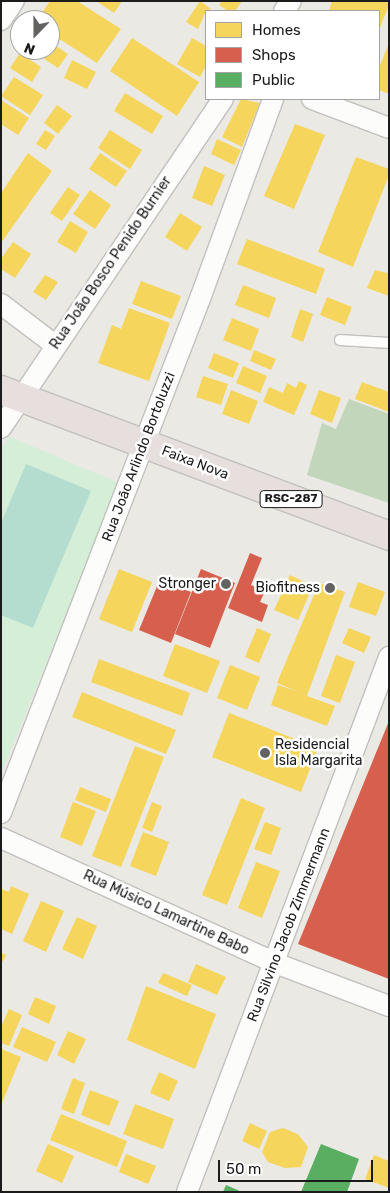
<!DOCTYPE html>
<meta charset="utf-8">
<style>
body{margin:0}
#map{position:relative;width:390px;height:1193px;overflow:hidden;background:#eae9e4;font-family:Rubik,sans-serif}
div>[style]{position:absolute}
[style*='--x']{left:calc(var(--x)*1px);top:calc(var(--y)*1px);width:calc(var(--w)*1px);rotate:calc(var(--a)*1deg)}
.forest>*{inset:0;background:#c2d6bc}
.park>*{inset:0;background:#d4eed7}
.pitch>*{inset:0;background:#b4ddd0}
.homes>*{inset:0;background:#f6d55c}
.shops>*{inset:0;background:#d6604d}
.public>*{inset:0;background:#5aae61}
.roads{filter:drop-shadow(1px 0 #c1c0be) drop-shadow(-1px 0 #c1c0be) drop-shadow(0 1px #c1c0be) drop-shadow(0 -1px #c1c0be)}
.lane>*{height:10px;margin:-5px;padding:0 5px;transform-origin:5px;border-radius:5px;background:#fcfcfb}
.street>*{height:20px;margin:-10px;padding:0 10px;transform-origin:10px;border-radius:10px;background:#fcfcfb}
.highway>*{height:28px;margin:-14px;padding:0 14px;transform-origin:14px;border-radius:14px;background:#e7dfde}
.dots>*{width:14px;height:14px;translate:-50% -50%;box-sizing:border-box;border:2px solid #fff;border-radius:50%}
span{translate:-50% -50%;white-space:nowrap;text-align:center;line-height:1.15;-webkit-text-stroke:5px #fff;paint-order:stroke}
.shield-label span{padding:1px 4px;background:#fff;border:1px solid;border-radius:4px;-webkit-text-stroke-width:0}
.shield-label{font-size:12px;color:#1b1b1b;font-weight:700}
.street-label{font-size:14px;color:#1b1b1b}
.poi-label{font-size:14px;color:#1b1b1b}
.right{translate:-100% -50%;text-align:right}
.left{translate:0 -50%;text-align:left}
.frame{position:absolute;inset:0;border:2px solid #1b1b1b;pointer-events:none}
.legend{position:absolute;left:205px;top:10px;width:175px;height:90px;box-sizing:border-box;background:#fff;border:1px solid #a4a4a4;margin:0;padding:6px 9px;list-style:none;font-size:15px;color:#1b1b1b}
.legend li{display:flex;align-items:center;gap:10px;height:25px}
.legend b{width:25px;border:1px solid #a4a4a4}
.north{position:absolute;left:10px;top:10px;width:50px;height:50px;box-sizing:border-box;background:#fff;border:1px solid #a4a4a4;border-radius:50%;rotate:202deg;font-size:14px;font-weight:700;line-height:20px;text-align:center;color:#1b1b1b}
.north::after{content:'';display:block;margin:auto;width:18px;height:22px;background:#636361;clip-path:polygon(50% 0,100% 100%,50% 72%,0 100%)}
.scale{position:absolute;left:218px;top:1160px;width:155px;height:22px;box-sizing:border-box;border:2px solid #1b1b1b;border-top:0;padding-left:6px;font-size:15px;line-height:18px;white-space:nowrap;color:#1b1b1b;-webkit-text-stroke:4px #fff;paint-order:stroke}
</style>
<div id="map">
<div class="forest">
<div style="clip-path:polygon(349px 399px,389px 414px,389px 503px,307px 475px,322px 423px,336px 429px)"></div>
</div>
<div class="park">
<div style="clip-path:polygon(10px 437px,119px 483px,1px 774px,1px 449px)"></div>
</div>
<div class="pitch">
<div style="clip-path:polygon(26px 464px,91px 491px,33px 628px,1px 615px,1px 523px)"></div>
</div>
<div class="homes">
<div style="clip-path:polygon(50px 1px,77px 1px,121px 29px,97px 63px,50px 33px,50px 20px,37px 20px)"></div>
<div style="clip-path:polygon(96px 1px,122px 1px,114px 13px)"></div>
<div style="clip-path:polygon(200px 1px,211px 9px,206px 11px,198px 29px,186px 22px)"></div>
<div style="clip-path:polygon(222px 1px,242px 1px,235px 11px,228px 11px,219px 5px)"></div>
<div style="clip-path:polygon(332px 1px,389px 1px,389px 5px,379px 30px,379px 11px,329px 11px)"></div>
<div style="clip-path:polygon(132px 38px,199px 82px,177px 116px,110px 71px)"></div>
<div style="clip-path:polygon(192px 38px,206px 46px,206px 66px,200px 77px,177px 64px)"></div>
<div style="clip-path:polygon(50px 42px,68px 54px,58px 68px,31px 50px,50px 50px)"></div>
<div style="clip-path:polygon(389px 43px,389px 94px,379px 90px,379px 68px)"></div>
<div style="clip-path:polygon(20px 53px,41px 67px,32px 82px,10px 68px)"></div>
<div style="clip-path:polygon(72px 60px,96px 72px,87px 89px,64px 78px)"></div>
<div style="clip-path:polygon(14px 77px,43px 95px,30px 115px,1px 96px)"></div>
<div style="clip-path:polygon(125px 93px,163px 116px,152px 134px,114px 111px)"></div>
<div style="clip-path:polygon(241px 99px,260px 103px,242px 147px,222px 137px)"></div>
<div style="clip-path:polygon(1px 100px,29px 118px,18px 135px,1px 124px)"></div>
<div style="clip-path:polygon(57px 105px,72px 116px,58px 134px,44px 123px)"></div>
<div style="clip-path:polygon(295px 124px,325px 135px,294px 209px,264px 196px)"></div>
<div style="clip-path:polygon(45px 130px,55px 136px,46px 150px,36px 144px)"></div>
<div style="clip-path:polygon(110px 130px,142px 150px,130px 169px,98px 148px)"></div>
<div style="clip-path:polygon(217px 139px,241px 150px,234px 165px,211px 154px)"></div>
<div style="clip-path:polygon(28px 153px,52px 171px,1px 243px,1px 193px)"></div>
<div style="clip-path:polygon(100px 153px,127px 171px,116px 187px,89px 169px)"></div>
<div style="clip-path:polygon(356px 157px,389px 169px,389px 175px,353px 267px,318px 252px)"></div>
<div style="clip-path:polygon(204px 166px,225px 175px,212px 206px,192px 198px)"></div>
<div style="clip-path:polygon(68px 187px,80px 195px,62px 221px,50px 213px)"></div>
<div style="clip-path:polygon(90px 190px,111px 205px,95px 229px,73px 214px)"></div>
<div style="clip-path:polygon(180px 213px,202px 227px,187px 251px,165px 237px)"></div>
<div style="clip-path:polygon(70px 221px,88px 232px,76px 253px,57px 242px)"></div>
<div style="clip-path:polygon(247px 239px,325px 269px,316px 294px,237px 264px)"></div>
<div style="clip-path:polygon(13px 242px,31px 254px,15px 278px,1px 269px,1px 259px)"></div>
<div style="clip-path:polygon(375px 270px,387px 273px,389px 271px,389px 296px,367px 288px)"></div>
<div style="clip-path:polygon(45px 275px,58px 282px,46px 300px,33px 292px)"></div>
<div style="clip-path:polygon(141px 281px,181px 296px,172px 319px,132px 304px)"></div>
<div style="clip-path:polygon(243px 285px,276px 298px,269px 318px,235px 305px)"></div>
<div style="clip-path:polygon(327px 297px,352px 307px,345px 325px,320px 315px)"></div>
<div style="clip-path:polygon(129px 308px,170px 323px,149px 381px,98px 363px,112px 325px,121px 329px)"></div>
<div style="clip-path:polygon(300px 309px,313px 314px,303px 342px,291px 337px)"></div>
<div style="clip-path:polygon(232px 318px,259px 329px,251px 351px,223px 340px)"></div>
<div style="clip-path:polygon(254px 350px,276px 359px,271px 370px,250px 361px)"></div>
<div style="clip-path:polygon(214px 353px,239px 363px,233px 378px,208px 368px)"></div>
<div style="clip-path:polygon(243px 366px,267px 376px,260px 393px,236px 383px)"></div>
<div style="clip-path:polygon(203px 376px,228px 384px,221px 405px,196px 397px)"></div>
<div style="clip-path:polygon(299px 381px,307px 385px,294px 415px,263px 402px,269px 387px,283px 393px,287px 383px,296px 388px)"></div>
<div style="clip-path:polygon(362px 382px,389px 392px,389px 412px,355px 399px)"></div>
<div style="clip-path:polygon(231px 390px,258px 401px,249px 424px,222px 414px)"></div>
<div style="clip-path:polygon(319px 390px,341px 398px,332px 423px,310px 414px)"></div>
<div style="clip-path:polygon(119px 569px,152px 582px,132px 632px,99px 619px)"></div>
<div style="clip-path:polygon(290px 575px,313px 586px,298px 620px,274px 610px)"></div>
<div style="clip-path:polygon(358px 582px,385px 592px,376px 616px,349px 607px)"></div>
<div style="clip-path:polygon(319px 583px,345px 592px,307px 696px,335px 706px,327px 726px,271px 705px,278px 685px,299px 692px,277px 683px)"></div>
<div style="clip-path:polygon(257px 628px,271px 634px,259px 663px,245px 657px)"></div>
<div style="clip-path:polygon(349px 628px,371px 637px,364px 653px,342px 643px)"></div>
<div style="clip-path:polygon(175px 644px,220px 661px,207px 693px,163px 676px)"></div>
<div style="clip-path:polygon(336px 655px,355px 662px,340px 703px,321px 696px)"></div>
<div style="clip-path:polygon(99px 659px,190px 693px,182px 716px,91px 682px)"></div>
<div style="clip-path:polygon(230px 665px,260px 677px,247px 710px,217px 698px)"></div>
<div style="clip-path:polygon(82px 692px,176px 730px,166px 754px,72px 717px)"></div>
<div style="clip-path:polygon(229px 713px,318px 748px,301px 792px,212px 757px)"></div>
<div style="clip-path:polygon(135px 746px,164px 757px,121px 867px,92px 856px)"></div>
<div style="clip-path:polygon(80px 787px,111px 799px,106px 812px,75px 800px)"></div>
<div style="clip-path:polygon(241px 798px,265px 808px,227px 905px,202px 895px)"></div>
<div style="clip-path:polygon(73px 802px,96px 811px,82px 846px,60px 837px)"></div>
<div style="clip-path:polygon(152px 802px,162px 806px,152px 832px,142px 828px)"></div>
<div style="clip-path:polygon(265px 822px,281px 828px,271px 855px,254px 849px)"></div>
<div style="clip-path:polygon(143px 832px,169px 842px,156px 876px,130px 866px)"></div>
<div style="clip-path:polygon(256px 862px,280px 871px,262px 918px,238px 908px)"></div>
<div style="clip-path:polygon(11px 886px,29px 894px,12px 934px,1px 929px,1px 889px,9px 892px)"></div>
<div style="clip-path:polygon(41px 901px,64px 911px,46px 952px,23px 941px)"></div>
<div style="clip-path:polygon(77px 917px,97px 926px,83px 959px,62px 949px)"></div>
<div style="clip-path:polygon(1px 953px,6px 955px,1px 965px)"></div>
<div style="clip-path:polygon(196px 964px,226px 977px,217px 995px,188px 982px)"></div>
<div style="clip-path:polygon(163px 973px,192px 985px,187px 996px,158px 983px)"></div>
<div style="clip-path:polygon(146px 986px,216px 1014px,195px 1069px,127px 1040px)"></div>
<div style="clip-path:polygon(35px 997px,56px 1006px,49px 1024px,28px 1014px)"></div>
<div style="clip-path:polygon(9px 1009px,22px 1015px,9px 1046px,1px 1043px,1px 1027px)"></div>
<div style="clip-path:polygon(22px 1027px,56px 1042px,47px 1062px,13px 1047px)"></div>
<div style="clip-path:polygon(68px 1031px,86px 1039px,74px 1064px,57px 1055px)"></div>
<div style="clip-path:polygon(1px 1049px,21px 1057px,1px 1105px)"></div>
<div style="clip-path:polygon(159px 1072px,178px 1081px,169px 1101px,150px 1093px)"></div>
<div style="clip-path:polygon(73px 1078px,85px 1083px,74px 1114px,61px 1109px)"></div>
<div style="clip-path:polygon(90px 1090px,119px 1101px,109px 1126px,81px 1115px)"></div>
<div style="clip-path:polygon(135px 1104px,174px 1119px,163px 1149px,123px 1134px)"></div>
<div style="clip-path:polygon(61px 1114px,127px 1141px,117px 1167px,50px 1140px)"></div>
<div style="clip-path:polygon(250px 1123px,267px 1131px,259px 1149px,242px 1141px)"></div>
<div style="clip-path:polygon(283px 1128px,298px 1134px,308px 1147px,301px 1167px,285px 1168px,268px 1162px,262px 1152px,270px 1132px)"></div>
<div style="clip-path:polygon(48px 1144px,74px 1156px,62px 1183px,36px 1171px)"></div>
<div style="clip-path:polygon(126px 1154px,156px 1166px,148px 1184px,119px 1172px)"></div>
<div style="clip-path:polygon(374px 1155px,389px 1161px,389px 1188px,365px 1179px)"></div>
</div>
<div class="shops">
<div style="clip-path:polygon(250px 553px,262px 558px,251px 585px,265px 591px,260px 602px,268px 605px,262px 622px,228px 608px)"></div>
<div style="clip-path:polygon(201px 569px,235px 583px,210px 648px,175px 634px)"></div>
<div style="clip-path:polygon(160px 579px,191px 592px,171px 643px,139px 630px)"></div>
<div style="clip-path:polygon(389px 721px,389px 979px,298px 944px)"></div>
</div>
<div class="public">
<div style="clip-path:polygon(321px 1144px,359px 1159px,347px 1192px,301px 1192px)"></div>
<div style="clip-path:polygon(226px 1185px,242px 1192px,223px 1192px)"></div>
</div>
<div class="roads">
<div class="lane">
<div style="--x:340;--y:340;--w:49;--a:3.5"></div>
</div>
<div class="street">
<div style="--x:284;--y:11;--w:12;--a:-55"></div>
<div style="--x:1;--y:20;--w:23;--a:-56"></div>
<div style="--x:312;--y:99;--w:82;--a:20.6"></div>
<div style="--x:1;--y:304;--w:68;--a:37.2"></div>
<div style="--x:1;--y:428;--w:397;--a:-56"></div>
<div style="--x:1;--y:813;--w:554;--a:-68.85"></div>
<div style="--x:201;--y:296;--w:210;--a:-69.9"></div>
<div style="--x:1;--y:838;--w:301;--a:24.5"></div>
<div style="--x:275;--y:963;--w:122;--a:20.7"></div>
<div style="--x:187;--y:1192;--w:572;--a:-69.31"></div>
</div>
<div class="highway">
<div style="--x:1;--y:390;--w:415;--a:20.6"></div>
</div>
</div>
<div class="dots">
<div style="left:226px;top:584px;background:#636361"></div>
<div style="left:330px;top:588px;background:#636361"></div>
<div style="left:265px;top:753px;background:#636361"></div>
</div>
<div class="shield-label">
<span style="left:291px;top:499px">RSC-287</span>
</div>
<div class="street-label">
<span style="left:111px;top:263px;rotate:-56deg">Rua João Bosco Penido Burnier</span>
<span style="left:139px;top:457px;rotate:-69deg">Rua João Arlindo Bortoluzzi</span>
<span style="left:195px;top:463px;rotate:21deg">Faixa Nova</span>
<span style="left:166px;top:913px;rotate:25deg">Rua Músico Lamartine Babo</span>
<span style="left:289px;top:925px;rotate:-69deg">Rua Silvino Jacob Zimmermann</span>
</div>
<div class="poi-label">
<span class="right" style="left:216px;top:584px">Stronger</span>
<span class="right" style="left:320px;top:588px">Biofitness</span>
<span class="left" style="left:275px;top:753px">Residencial<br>Isla Margarita</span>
</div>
<div class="frame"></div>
<ul class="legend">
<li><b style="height:14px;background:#f6d55c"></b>Homes</li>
<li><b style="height:14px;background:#d6604d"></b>Shops</li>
<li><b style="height:14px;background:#5aae61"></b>Public</li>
</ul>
<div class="north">N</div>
<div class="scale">50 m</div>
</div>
